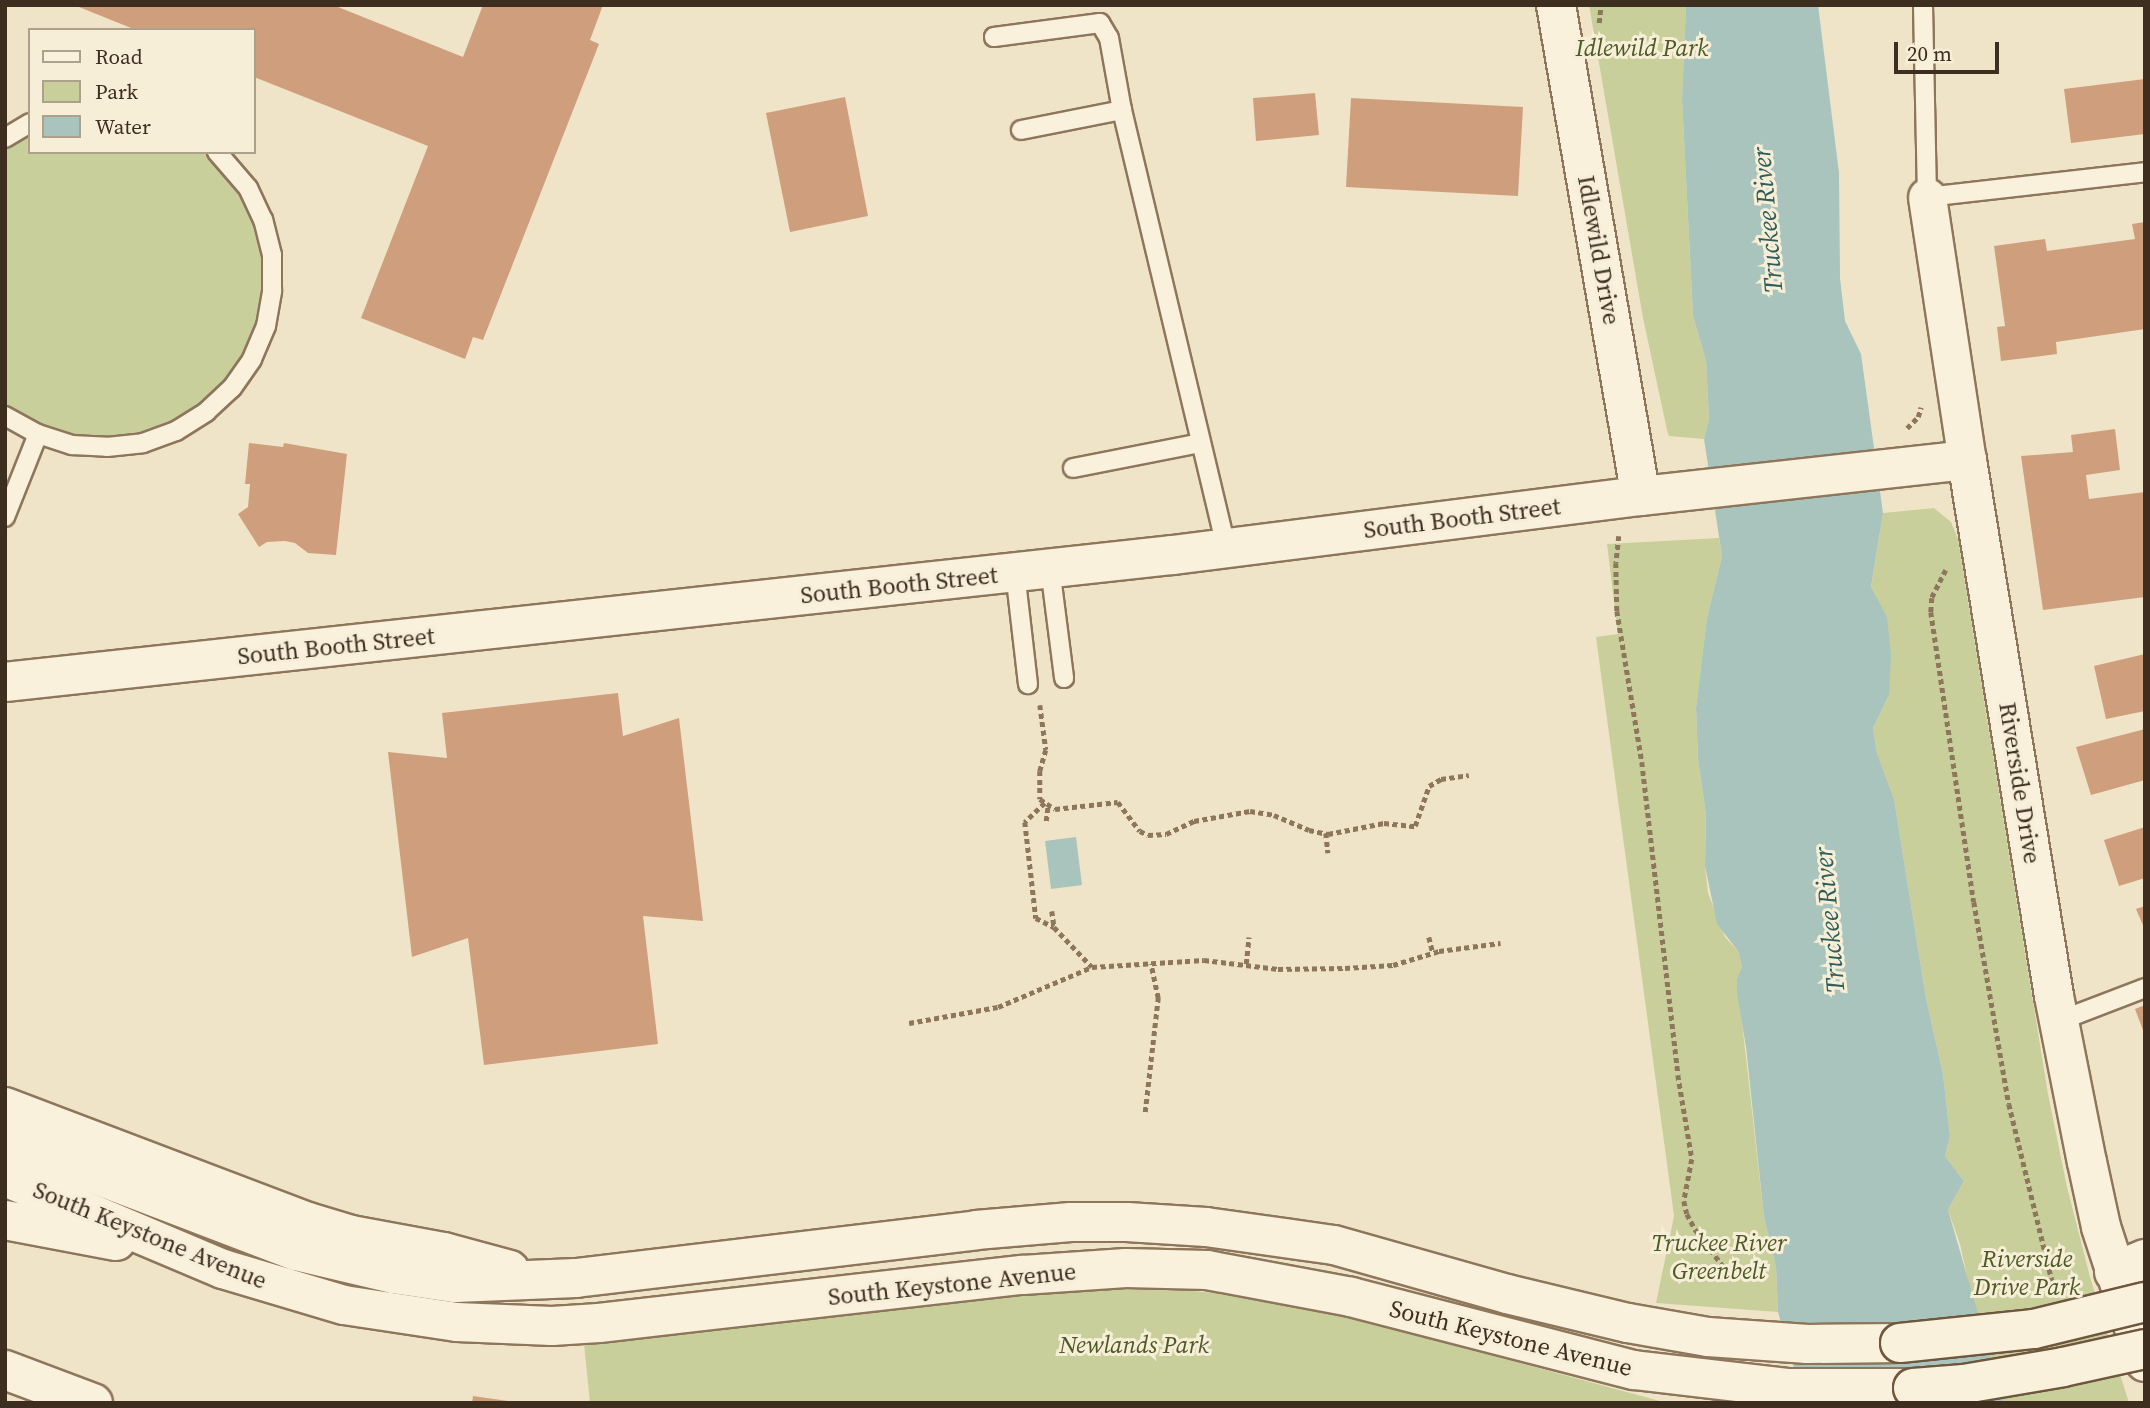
<!DOCTYPE html>
<style>
body{margin:0}
#map{position:relative;width:2150px;height:1408px;overflow:hidden;background:#f0e4c8;font-family:"Source Serif 4",serif}
div>[style]{position:absolute}
[style*='--x']{left:calc(var(--x)*1px);top:calc(var(--y)*1px);width:calc(var(--w)*1px);rotate:calc(var(--a)*1deg)}
.green>*{inset:0;background:#c9cf9b}
.water>*{inset:0;background:#a9c4bc}
.building>*{inset:0;background:#cf9f7d}
.path>*{height:4.5px;margin-top:-2.25px;transform-origin:0;background:repeating-linear-gradient(90deg,#8d765c 0 5px,transparent 0 8.5px)}
.roads{filter:drop-shadow(2px 0 #8d765c) drop-shadow(-2px 0 #8d765c) drop-shadow(0 2px #8d765c) drop-shadow(0 -2px #8d765c)}
.lane>*{height:18px;margin:-9px;padding:0 9px;transform-origin:9px;border-radius:9px;background:#faf1dc}
.street>*{height:37px;margin:-18.5px;padding:0 18.5px;transform-origin:18.5px;border-radius:18.5px;background:#faf1dc}
.secondary>*{height:38px;margin:-19px;padding:0 19px;transform-origin:19px;border-radius:19px;background:#faf1dc}
.bridges{filter:drop-shadow(2px 0 #6f573f) drop-shadow(-2px 0 #6f573f) drop-shadow(0 2px #6f573f) drop-shadow(0 -2px #6f573f)}
.secondary-bridge>*{height:38px;margin:-19px;padding:0 19px;transform-origin:19px;border-radius:19px;background:#faf1dc}
span{translate:-50% -50%;white-space:nowrap;text-align:center;line-height:1.15;-webkit-text-stroke:6px #f7eed8;paint-order:stroke}
.park-label{font-size:24px;color:#4d5a26;font-style:italic}
.street-label{font-size:24px;color:#3d2e20}
.water-label{font-size:26px;color:#2f5d5a;font-style:italic}
.frame{position:absolute;inset:0;border:7px solid #3d2e20;pointer-events:none}
.legend{position:absolute;left:28px;top:28px;width:228px;height:126px;box-sizing:border-box;background:#f7eed8;border:2px solid #ada18e;margin:0;padding:9px 12px;list-style:none;font-size:21px;color:#3d2e20}
.legend li{display:flex;align-items:center;gap:14px;height:35px}
.legend b{width:35px;border:2px solid #ada18e}
.scale{position:absolute;left:1894px;top:42px;width:105px;height:32px;box-sizing:border-box;border:4px solid #3d2e20;border-top:0;padding-left:9px;font-size:21px;line-height:24px;white-space:nowrap;color:#3d2e20;-webkit-text-stroke:5px #f7eed8;paint-order:stroke}
</style>
<div id="map">
<div class="green">
<div style="clip-path:polygon(1589px 5px,1686px 5px,1682px 99px,1693px 316px,1706px 361px,1709px 419px,1704px 439px,1669px 436px,1667px 430px,1643px 318px)"></div>
<div style="clip-path:polygon(30px 123px,30px 152px,217px 152px,263px 220px,266px 326px,206px 412px,107px 447px,5px 416px,5px 138px)"></div>
<div style="clip-path:polygon(1934px 508px,1951px 522px,1958px 539px,2048px 1094px,2067px 1187px,2090px 1277px,2129px 1403px,2004px 1403px,1969px 1285px,1960px 1244px,1948px 1210px,1964px 1181px,1945px 1156px,1950px 1136px,1943px 1074px,1926px 998px,1894px 799px,1877px 755px,1873px 728px,1889px 695px,1871px 588px,1883px 513px)"></div>
<div style="clip-path:polygon(1719px 538px,1722px 556px,1707px 618px,1696px 708px,1698px 759px,1706px 815px,1705px 866px,1708px 893px,1725px 937px,1738px 951px,1742px 967px,1737px 978px,1764px 1217px,1776px 1267px,1778px 1312px,1656px 1303px,1674px 1216px,1596px 637px,1618px 634px,1607px 544px)"></div>
<div style="clip-path:polygon(1138px 1286px,1215px 1293px,1352px 1317px,1667px 1403px,590px 1403px,584px 1344px,1033px 1291px)"></div>
</div>
<div class="water">
<div style="clip-path:polygon(1686px 5px,1818px 5px,1839px 173px,1840px 278px,1845px 321px,1861px 354px,1883px 513px,1871px 587px,1887px 617px,1891px 655px,1889px 695px,1873px 728px,1877px 754px,1894px 799px,1926px 998px,1943px 1074px,1950px 1136px,1945px 1156px,1964px 1181px,1948px 1210px,2004px 1403px,1804px 1403px,1778px 1312px,1776px 1267px,1764px 1217px,1746px 1047px,1737px 993px,1737px 978px,1742px 967px,1738px 951px,1717px 924px,1705px 866px,1706px 815px,1698px 759px,1696px 708px,1707px 618px,1722px 556px,1704px 439px,1709px 419px,1706px 361px,1693px 316px,1682px 99px)"></div>
<div style="clip-path:polygon(1076px 837px,1082px 885px,1051px 889px,1045px 841px)"></div>
</div>
<div class="building">
<div style="clip-path:polygon(74px 5px,333px 5px,463px 57px,483px 5px,603px 5px,590px 40px,599px 44px,483px 340px,473px 337px,465px 359px,361px 318px,428px 146px,254px 77px,254px 30px,136px 30px)"></div>
<div style="clip-path:polygon(2145px 79px,2145px 134px,2071px 143px,2064px 89px)"></div>
<div style="clip-path:polygon(1315px 93px,1319px 135px,1256px 141px,1253px 98px)"></div>
<div style="clip-path:polygon(845px 97px,868px 216px,790px 232px,766px 113px)"></div>
<div style="clip-path:polygon(1351px 98px,1523px 107px,1518px 196px,1346px 187px)"></div>
<div style="clip-path:polygon(2145px 222px,2145px 329px,2056px 342px,2057px 354px,2001px 361px,1997px 327px,2005px 326px,1994px 246px,2045px 239px,2047px 251px,2135px 239px,2132px 224px)"></div>
<div style="clip-path:polygon(2115px 429px,2120px 470px,2086px 475px,2089px 499px,2145px 492px,2145px 597px,2043px 610px,2021px 456px,2073px 452px,2071px 435px)"></div>
<div style="clip-path:polygon(249px 443px,283px 447px,284px 443px,347px 454px,336px 555px,308px 553px,295px 543px,285px 541px,267px 542px,259px 547px,238px 514px,248px 507px,250px 484px,245px 484px)"></div>
<div style="clip-path:polygon(2145px 654px,2145px 711px,2106px 719px,2094px 666px)"></div>
<div style="clip-path:polygon(618px 693px,623px 736px,679px 718px,703px 921px,643px 916px,658px 1044px,484px 1065px,468px 938px,412px 957px,388px 752px,447px 758px,442px 713px)"></div>
<div style="clip-path:polygon(2145px 729px,2145px 780px,2091px 795px,2076px 747px)"></div>
<div style="clip-path:polygon(2145px 827px,2145px 878px,2119px 886px,2104px 840px)"></div>
<div style="clip-path:polygon(2145px 906px,2145px 930px,2136px 909px)"></div>
<div style="clip-path:polygon(2145px 1005px,2145px 1033px,2144px 1033px,2135px 1009px)"></div>
<div style="clip-path:polygon(473px 1396px,508px 1401px,508px 1403px,472px 1403px)"></div>
</div>
<div class="path">
<div style="--x:1599;--y:23;--w:18;--a:-84"></div>
<div style="--x:1907;--y:428;--w:16;--a:-45"></div>
<div style="--x:1918;--y:417;--w:10;--a:-73"></div>
<div style="--x:1619;--y:536;--w:27;--a:96"></div>
<div style="--x:1616;--y:563;--w:48;--a:88.8"></div>
<div style="--x:1617;--y:611;--w:153;--a:80.6"></div>
<div style="--x:1642;--y:762;--w:315;--a:83.4"></div>
<div style="--x:1678;--y:1075;--w:85;--a:80.5"></div>
<div style="--x:1692;--y:1159;--w:43;--a:100.8"></div>
<div style="--x:1684;--y:1201;--w:13;--a:77"></div>
<div style="--x:1687;--y:1214;--w:17;--a:62"></div>
<div style="--x:1695;--y:1229;--w:56;--a:52.9"></div>
<div style="--x:1946;--y:570;--w:31;--a:117"></div>
<div style="--x:1932;--y:598;--w:14;--a:94"></div>
<div style="--x:1931;--y:612;--w:293;--a:81.6"></div>
<div style="--x:1974;--y:902;--w:205;--a:80.2"></div>
<div style="--x:2009;--y:1104;--w:189;--a:76.3"></div>
<div style="--x:1040;--y:705;--w:45;--a:82.4"></div>
<div style="--x:1046;--y:750;--w:22;--a:106"></div>
<div style="--x:1040;--y:771;--w:28;--a:90"></div>
<div style="--x:1040;--y:799;--w:18;--a:34"></div>
<div style="--x:1055;--y:809;--w:63;--a:-6.3"></div>
<div style="--x:1118;--y:802;--w:36;--a:53"></div>
<div style="--x:1140;--y:831;--w:9;--a:27"></div>
<div style="--x:1148;--y:835;--w:18;--a:-3"></div>
<div style="--x:1166;--y:834;--w:31;--a:-25"></div>
<div style="--x:1194;--y:821;--w:57;--a:-10.1"></div>
<div style="--x:1250;--y:811;--w:24;--a:9"></div>
<div style="--x:1274;--y:815;--w:38;--a:23"></div>
<div style="--x:1309;--y:830;--w:19;--a:12"></div>
<div style="--x:1328;--y:834;--w:57;--a:-11.1"></div>
<div style="--x:1384;--y:823;--w:31;--a:6"></div>
<div style="--x:1415;--y:826;--w:42;--a:-70.7"></div>
<div style="--x:1429;--y:786;--w:14;--a:-30"></div>
<div style="--x:1441;--y:779;--w:28;--a:-8"></div>
<div style="--x:1045;--y:803;--w:28;--a:136"></div>
<div style="--x:1025;--y:822;--w:97;--a:83.5"></div>
<div style="--x:1036;--y:918;--w:20;--a:27"></div>
<div style="--x:1054;--y:927;--w:55;--a:46.5"></div>
<div style="--x:1092;--y:967;--w:112;--a:-3.6"></div>
<div style="--x:1204;--y:960;--w:75;--a:6.9"></div>
<div style="--x:1278;--y:969;--w:67;--a:-0.9"></div>
<div style="--x:1345;--y:968;--w:48;--a:-3.6"></div>
<div style="--x:1393;--y:965;--w:48;--a:-16.9"></div>
<div style="--x:1439;--y:951;--w:62;--a:-7.5"></div>
<div style="--x:1046;--y:821;--w:17;--a:-83"></div>
<div style="--x:1326;--y:833;--w:20;--a:84"></div>
<div style="--x:1052;--y:911;--w:15;--a:82"></div>
<div style="--x:1429;--y:937;--w:16;--a:76"></div>
<div style="--x:1246;--y:964;--w:27;--a:-84"></div>
<div style="--x:909;--y:1023;--w:90;--a:-10.2"></div>
<div style="--x:998;--y:1007;--w:102;--a:-23.1"></div>
<div style="--x:1145;--y:1112;--w:115;--a:-83.5"></div>
<div style="--x:1158;--y:998;--w:35;--a:-102"></div>
</div>
<div class="roads">
<div class="lane">
<div style="--x:1923;--y:5;--w:192;--a:88.8"></div>
<div style="--x:1927;--y:197;--w:219;--a:-6.5"></div>
<div style="--x:994;--y:37;--w:107;--a:-7.5"></div>
<div style="--x:1100;--y:23;--w:17;--a:59"></div>
<div style="--x:1109;--y:38;--w:73;--a:79.8"></div>
<div style="--x:1122;--y:110;--w:450;--a:76.6"></div>
<div style="--x:1021;--y:130;--w:103;--a:-11.2"></div>
<div style="--x:5;--y:138;--w:29;--a:-31"></div>
<div style="--x:5;--y:416;--w:38;--a:29"></div>
<div style="--x:38;--y:434;--w:36;--a:18"></div>
<div style="--x:72;--y:445;--w:35;--a:3"></div>
<div style="--x:107;--y:447;--w:36;--a:-6"></div>
<div style="--x:143;--y:443;--w:35;--a:-20"></div>
<div style="--x:176;--y:431;--w:36;--a:-32"></div>
<div style="--x:206;--y:412;--w:35;--a:-43"></div>
<div style="--x:232;--y:388;--w:35;--a:-55"></div>
<div style="--x:252;--y:359;--w:36;--a:-67"></div>
<div style="--x:266;--y:326;--w:36;--a:-80"></div>
<div style="--x:272;--y:291;--w:36;--a:-90"></div>
<div style="--x:272;--y:255;--w:36;--a:-104"></div>
<div style="--x:263;--y:220;--w:35;--a:-115"></div>
<div style="--x:248;--y:188;--w:48;--a:-130.7"></div>
<div style="--x:1073;--y:468;--w:130;--a:-11.1"></div>
<div style="--x:5;--y:517;--w:89;--a:-68.3"></div>
<div style="--x:1050;--y:568;--w:111;--a:82.7"></div>
<div style="--x:1015;--y:572;--w:113;--a:83.4"></div>
<div style="--x:2059;--y:1021;--w:92;--a:-21"></div>
</div>
<div class="street">
<div style="--x:1927;--y:197;--w:266;--a:81.4"></div>
</div>
<div class="secondary">
<div style="--x:1556;--y:5;--w:498;--a:80.2"></div>
<div style="--x:5;--y:682;--w:1175;--a:-6.21"></div>
<div style="--x:1173;--y:555;--w:472;--a:-7.2"></div>
<div style="--x:1641;--y:496;--w:328;--a:-6.3"></div>
<div style="--x:1967;--y:460;--w:543;--a:80.78"></div>
<div style="--x:2054;--y:996;--w:169;--a:78.8"></div>
<div style="--x:2087;--y:1162;--w:66;--a:77.8"></div>
<div style="--x:2101;--y:1227;--w:142;--a:71.9"></div>
<div style="--x:5;--y:1107;--w:324;--a:20.8"></div>
<div style="--x:308;--y:1222;--w:45;--a:16.8"></div>
<div style="--x:351;--y:1235;--w:95;--a:10.4"></div>
<div style="--x:444;--y:1252;--w:68;--a:15.3"></div>
<div style="--x:5;--y:1140;--w:311;--a:20.9"></div>
<div style="--x:296;--y:1251;--w:100;--a:13.3"></div>
<div style="--x:393;--y:1274;--w:63;--a:8.3"></div>
<div style="--x:455;--y:1283;--w:121;--a:-2.4"></div>
<div style="--x:576;--y:1278;--w:403;--a:-6.8"></div>
<div style="--x:976;--y:1230;--w:95;--a:-4.8"></div>
<div style="--x:1071;--y:1222;--w:56;--a:0"></div>
<div style="--x:1127;--y:1222;--w:79;--a:3.6"></div>
<div style="--x:1206;--y:1227;--w:129;--a:8"></div>
<div style="--x:1334;--y:1245;--w:180;--a:15.8"></div>
<div style="--x:1507;--y:1294;--w:124;--a:13.5"></div>
<div style="--x:1628;--y:1323;--w:81;--a:9.9"></div>
<div style="--x:1708;--y:1337;--w:100;--a:4"></div>
<div style="--x:1808;--y:1344;--w:92;--a:-0.6"></div>
<div style="--x:5;--y:1177;--w:237;--a:22.9"></div>
<div style="--x:223;--y:1269;--w:126;--a:16.6"></div>
<div style="--x:344;--y:1305;--w:114;--a:8.6"></div>
<div style="--x:457;--y:1322;--w:95;--a:2.4"></div>
<div style="--x:552;--y:1326;--w:47;--a:-3.7"></div>
<div style="--x:599;--y:1323;--w:427;--a:-6.5"></div>
<div style="--x:1023;--y:1275;--w:103;--a:-3.9"></div>
<div style="--x:1126;--y:1268;--w:81;--a:1.4"></div>
<div style="--x:1207;--y:1270;--w:147;--a:10.6"></div>
<div style="--x:1351;--y:1297;--w:292;--a:14.5"></div>
<div style="--x:1634;--y:1370;--w:154;--a:6.7"></div>
<div style="--x:1787;--y:1388;--w:126;--a:0"></div>
<div style="--x:5;--y:1220;--w:113;--a:10.7"></div>
<div style="--x:2114;--y:1272;--w:34;--a:-23"></div>
<div style="--x:5;--y:1370;--w:94;--a:20.6"></div>
</div>
</div>
<div class="bridges">
<div class="secondary-bridge">
<div style="--x:1900;--y:1343;--w:135;--a:-6"></div>
<div style="--x:2034;--y:1329;--w:114;--a:-13.7"></div>
<div style="--x:1913;--y:1388;--w:51;--a:-4.5"></div>
<div style="--x:1964;--y:1384;--w:100;--a:-9.7"></div>
<div style="--x:2063;--y:1367;--w:84;--a:-12.4"></div>
</div>
</div>
<div class="park-label">
<span style="left:1642px;top:48px">Idlewild Park</span>
<span style="left:1719px;top:1257px">Truckee River<br>Greenbelt</span>
<span style="left:2027px;top:1273px">Riverside<br>Drive Park</span>
<span style="left:1134px;top:1345px">Newlands Park</span>
</div>
<div class="street-label">
<span style="left:1599px;top:250px;rotate:80deg">Idlewild Drive</span>
<span style="left:1462px;top:518px;rotate:-7deg">South Booth Street</span>
<span style="left:899px;top:585px;rotate:-6deg">South Booth Street</span>
<span style="left:336px;top:646px;rotate:-6deg">South Booth Street</span>
<span style="left:2020px;top:783px;rotate:81deg">Riverside Drive</span>
<span style="left:150px;top:1235px;rotate:22deg">South Keystone Avenue</span>
<span style="left:952px;top:1284px;rotate:-6deg">South Keystone Avenue</span>
<span style="left:1511px;top:1338px;rotate:14deg">South Keystone Avenue</span>
</div>
<div class="water-label">
<span style="left:1768px;top:220px;rotate:-95deg">Truckee River</span>
<span style="left:1830px;top:920px;rotate:-95deg">Truckee River</span>
</div>
<div class="frame"></div>
<ul class="legend">
<li><b style="height:9px;background:#faf1dc"></b>Road</li>
<li><b style="height:19px;background:#c9cf9b"></b>Park</li>
<li><b style="height:19px;background:#a9c4bc"></b>Water</li>
</ul>
<div class="scale">20 m</div>
</div>
